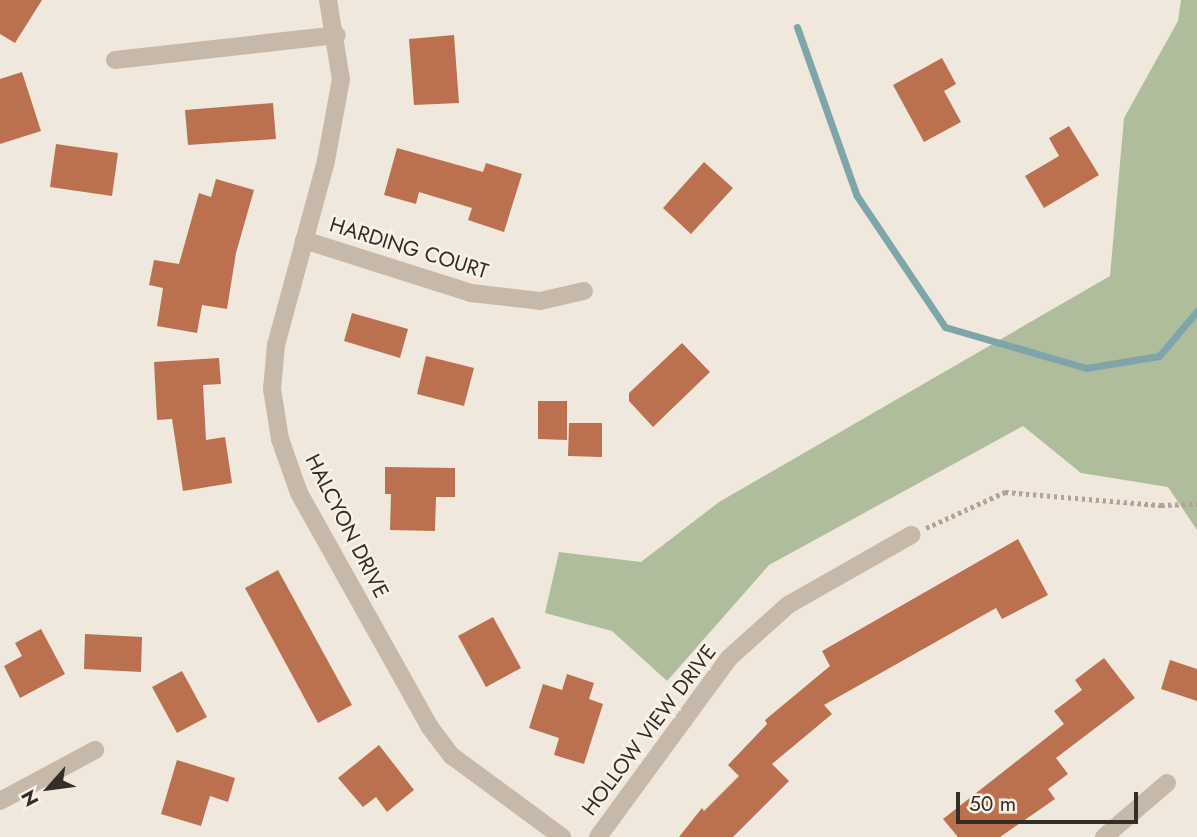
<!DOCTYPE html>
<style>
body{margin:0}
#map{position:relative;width:1197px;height:837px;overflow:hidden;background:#f0e8dc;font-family:Jost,sans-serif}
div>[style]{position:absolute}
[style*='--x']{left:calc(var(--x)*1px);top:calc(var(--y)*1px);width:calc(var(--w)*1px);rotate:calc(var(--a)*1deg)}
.green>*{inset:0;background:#b0bd9d}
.stream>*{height:7px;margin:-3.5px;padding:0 3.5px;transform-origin:3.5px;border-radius:3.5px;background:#7ea5aa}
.building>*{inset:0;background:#bb714f}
.path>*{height:4.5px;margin-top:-2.25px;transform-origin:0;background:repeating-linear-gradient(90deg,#b2a394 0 3.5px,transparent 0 7px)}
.minor>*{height:18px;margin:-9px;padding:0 9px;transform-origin:9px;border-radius:9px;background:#c7b9a9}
span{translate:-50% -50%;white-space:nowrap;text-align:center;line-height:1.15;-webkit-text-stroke:5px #f8f2e8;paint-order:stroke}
.street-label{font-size:21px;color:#342d28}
.north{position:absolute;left:14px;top:753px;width:70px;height:70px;-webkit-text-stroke:5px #f8f2e8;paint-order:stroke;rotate:242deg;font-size:19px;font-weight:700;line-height:28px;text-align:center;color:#342d28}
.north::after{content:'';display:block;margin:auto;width:24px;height:32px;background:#342d28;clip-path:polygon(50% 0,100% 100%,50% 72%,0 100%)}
.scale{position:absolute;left:956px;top:792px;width:182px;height:32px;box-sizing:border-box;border:4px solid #342d28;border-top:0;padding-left:9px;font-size:21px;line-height:24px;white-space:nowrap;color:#342d28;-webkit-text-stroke:5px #f8f2e8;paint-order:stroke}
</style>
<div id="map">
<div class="green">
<div style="clip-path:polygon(1181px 0,1197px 0,1197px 530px,1168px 487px,1081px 473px,1023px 426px,769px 565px,667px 681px,612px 631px,545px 613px,559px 552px,641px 562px,719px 502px,1110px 276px,1124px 118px,1178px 21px)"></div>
</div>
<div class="stream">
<div style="--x:797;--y:27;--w:179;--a:70.5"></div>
<div style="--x:857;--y:196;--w:158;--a:56.1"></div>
<div style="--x:945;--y:327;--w:147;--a:16.2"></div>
<div style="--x:1086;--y:368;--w:74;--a:-9.3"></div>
<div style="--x:1159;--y:356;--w:59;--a:-49.8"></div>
</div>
<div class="building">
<div style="clip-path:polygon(0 0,42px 0,15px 43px,0 34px)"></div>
<div style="clip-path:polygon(454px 35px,459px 103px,414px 105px,409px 39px)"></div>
<div style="clip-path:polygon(942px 58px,956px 84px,944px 91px,961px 122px,924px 142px,893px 85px)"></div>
<div style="clip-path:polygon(22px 72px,41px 131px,0 144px,0 79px)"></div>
<div style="clip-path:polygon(273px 103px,276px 139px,188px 145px,185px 110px)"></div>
<div style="clip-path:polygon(1069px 126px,1099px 175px,1044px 208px,1025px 176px,1059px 156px,1049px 138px)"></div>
<div style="clip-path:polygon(56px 144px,118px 153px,112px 196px,50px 187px)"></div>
<div style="clip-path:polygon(397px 148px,483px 172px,486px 163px,522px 174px,504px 232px,468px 220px,472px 208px,419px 192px,416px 204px,384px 195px)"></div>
<div style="clip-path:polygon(704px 162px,733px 188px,691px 234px,663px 208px)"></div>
<div style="clip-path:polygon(216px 179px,254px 190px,236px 253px,227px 309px,202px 305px,197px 333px,157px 326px,163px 288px,149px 285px,154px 260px,179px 264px,199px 193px,211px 197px)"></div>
<div style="clip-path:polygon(352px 313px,408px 329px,400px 358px,344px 341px)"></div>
<div style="clip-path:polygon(682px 343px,710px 372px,653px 427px,629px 401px,629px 393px)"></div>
<div style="clip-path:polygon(426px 356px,474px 368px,464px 406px,417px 394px)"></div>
<div style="clip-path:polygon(219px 358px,221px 384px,203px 385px,206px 440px,225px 437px,232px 483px,183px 491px,172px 419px,157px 420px,154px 362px)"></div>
<div style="clip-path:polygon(538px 401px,567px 401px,567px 440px,538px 439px)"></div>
<div style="clip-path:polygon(569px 423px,602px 423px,602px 457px,568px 456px)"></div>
<div style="clip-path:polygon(385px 467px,455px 468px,455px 497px,436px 497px,435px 531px,390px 530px,391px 494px,385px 494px)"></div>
<div style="clip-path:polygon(1018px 539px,1048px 595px,1002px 619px,996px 608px,824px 705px,832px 714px,772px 764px,789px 781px,733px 837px,679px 837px,702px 808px,704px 811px,739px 776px,728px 765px,767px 724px,765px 720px,830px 666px,822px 651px)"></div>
<div style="clip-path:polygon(278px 570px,352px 705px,318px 723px,245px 588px)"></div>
<div style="clip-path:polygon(493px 617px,521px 668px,486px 687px,458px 636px)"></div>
<div style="clip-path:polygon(41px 629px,65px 674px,20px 698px,4px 666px,22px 656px,15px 643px)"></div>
<div style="clip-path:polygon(85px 634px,142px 637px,141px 672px,84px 669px)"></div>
<div style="clip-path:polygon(1104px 658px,1135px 698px,1056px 758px,1068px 774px,1048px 789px,1055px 799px,1000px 837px,958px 837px,943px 819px,1064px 724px,1054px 711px,1082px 690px,1075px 680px)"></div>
<div style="clip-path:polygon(1170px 660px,1197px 669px,1197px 701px,1161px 689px)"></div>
<div style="clip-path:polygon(182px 671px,207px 717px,177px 733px,152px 687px)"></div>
<div style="clip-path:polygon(567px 674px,594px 683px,589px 699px,603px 704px,584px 764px,554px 755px,559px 738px,529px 728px,543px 684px,562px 690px)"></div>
<div style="clip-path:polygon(379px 745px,414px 790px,387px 812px,376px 797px,363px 807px,338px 778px)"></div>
<div style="clip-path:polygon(177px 760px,235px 778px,228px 802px,210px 796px,201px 826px,161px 814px)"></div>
</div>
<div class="path">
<div style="--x:926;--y:528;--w:87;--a:-24.5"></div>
<div style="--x:1005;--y:492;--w:157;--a:4.8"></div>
<div style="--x:1161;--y:505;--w:36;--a:-2"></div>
</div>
<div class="minor">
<div style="--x:328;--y:0;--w:80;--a:80.7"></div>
<div style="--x:341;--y:79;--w:83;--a:100.4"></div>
<div style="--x:326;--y:161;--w:191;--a:105.2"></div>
<div style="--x:276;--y:345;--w:44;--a:95.2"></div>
<div style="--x:272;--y:389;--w:51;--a:80.9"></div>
<div style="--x:280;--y:439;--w:57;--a:70.6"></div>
<div style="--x:299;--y:493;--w:267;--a:60.8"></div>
<div style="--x:429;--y:726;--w:38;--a:53"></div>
<div style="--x:452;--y:756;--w:137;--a:36.4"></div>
<div style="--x:115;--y:60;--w:223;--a:-6.4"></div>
<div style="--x:304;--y:240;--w:175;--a:17.6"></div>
<div style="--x:471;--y:293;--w:69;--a:6.6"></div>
<div style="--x:540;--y:301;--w:45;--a:-12.8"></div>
<div style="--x:0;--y:801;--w:108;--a:-28.2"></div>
<div style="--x:598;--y:837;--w:222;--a:-53.8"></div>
<div style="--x:729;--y:658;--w:79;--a:-41.9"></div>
<div style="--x:788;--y:605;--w:142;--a:-29.6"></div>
<div style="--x:1104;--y:837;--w:83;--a:-40.6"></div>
</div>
<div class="street-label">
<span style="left:409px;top:248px;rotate:17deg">HARDING COURT</span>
<span style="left:347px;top:526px;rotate:63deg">HALCYON DRIVE</span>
<span style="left:649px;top:730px;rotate:-53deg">HOLLOW VIEW DRIVE</span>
</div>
<div class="north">N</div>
<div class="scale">50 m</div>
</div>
